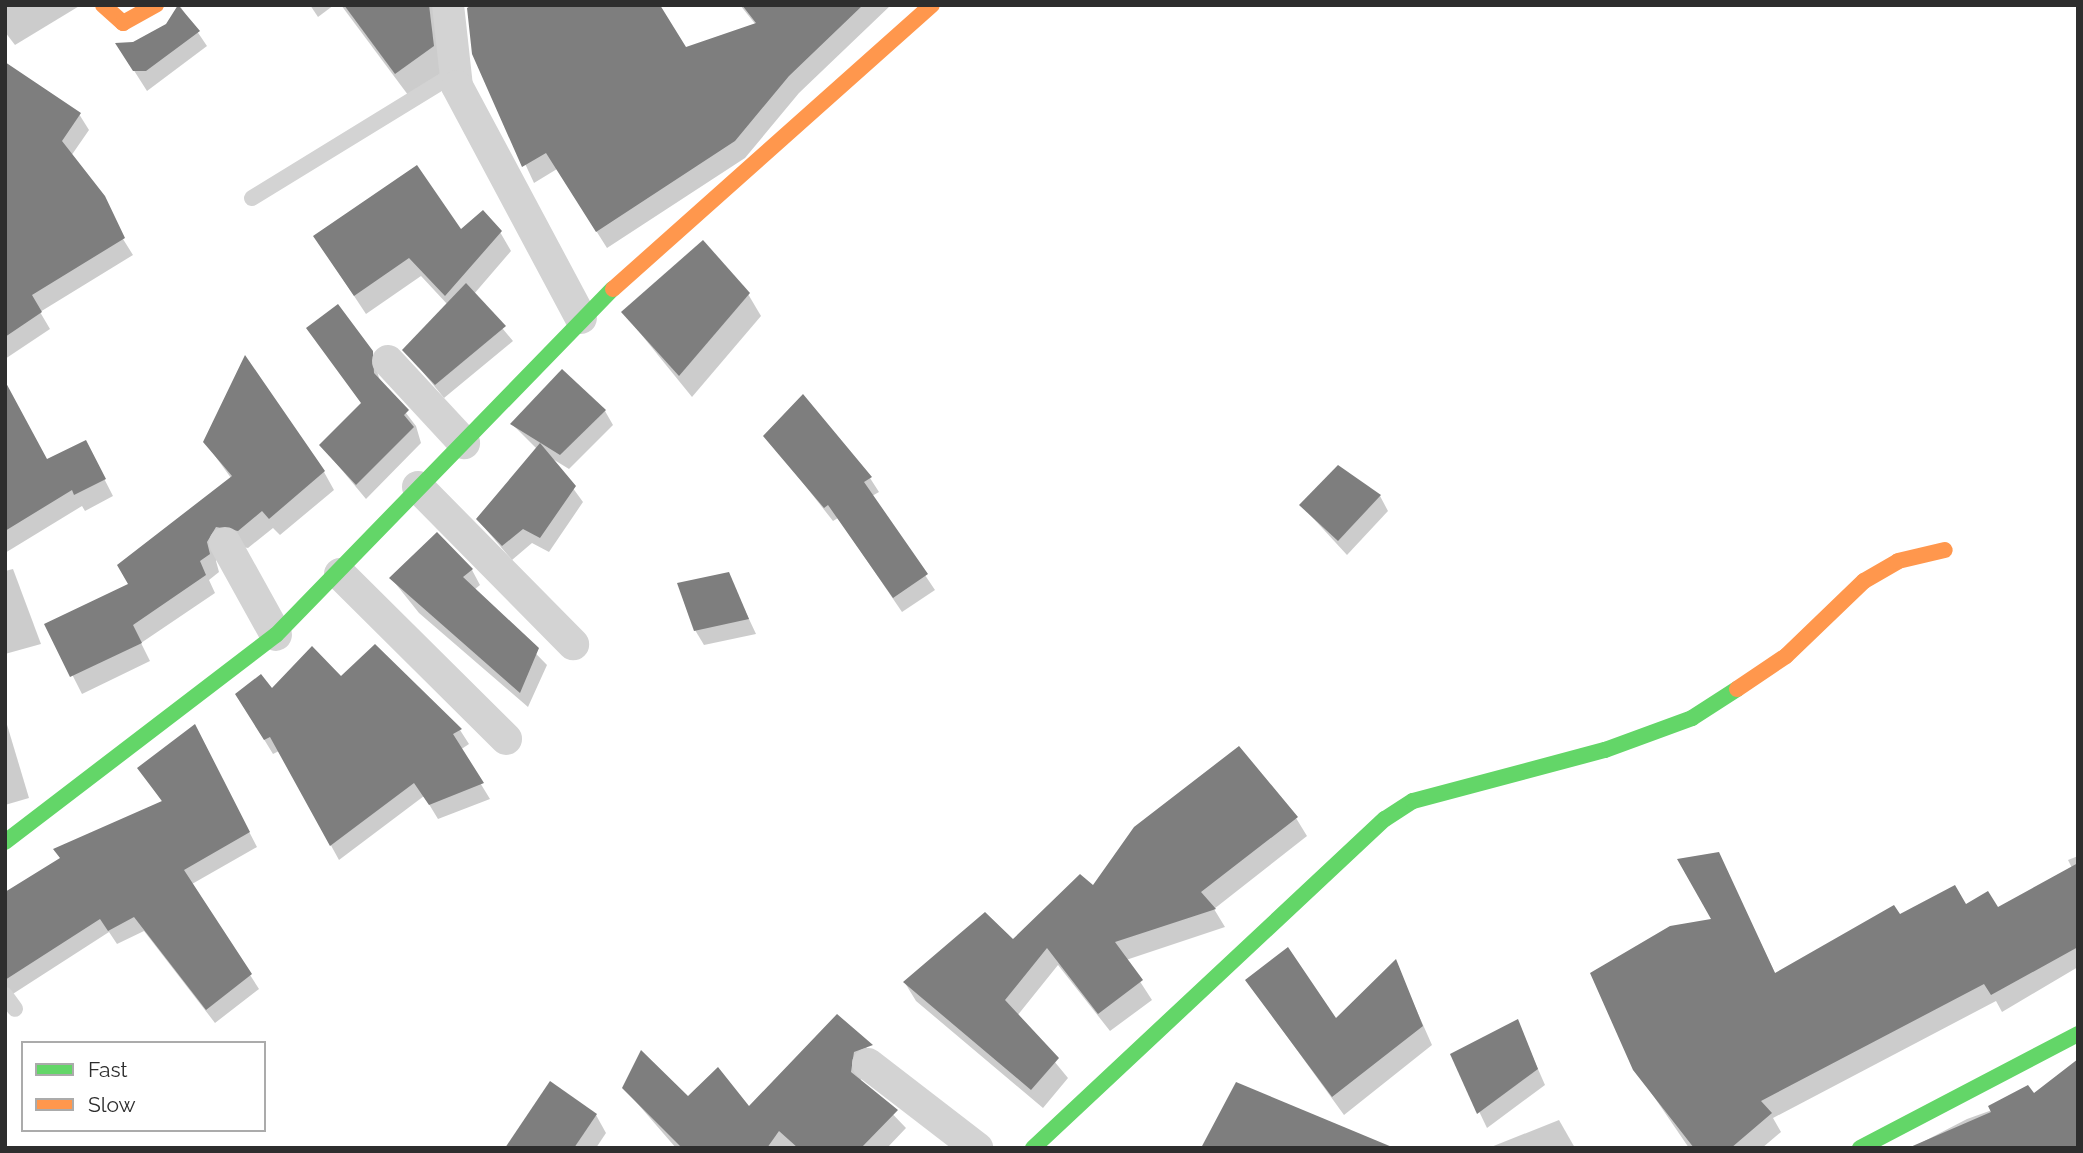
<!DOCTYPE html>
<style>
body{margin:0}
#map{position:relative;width:2083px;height:1153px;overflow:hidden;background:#fff;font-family:Raleway,sans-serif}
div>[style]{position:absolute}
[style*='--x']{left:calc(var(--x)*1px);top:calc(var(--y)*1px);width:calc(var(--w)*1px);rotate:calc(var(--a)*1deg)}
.shadow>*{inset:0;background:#0003}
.building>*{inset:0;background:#7e7e7e}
.lane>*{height:16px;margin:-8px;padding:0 8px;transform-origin:8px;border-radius:8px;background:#d3d3d3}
.street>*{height:32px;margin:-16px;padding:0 16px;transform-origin:16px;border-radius:16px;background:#d3d3d3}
.fast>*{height:16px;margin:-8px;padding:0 8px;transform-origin:8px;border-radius:8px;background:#63d668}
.slow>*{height:16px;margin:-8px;padding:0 8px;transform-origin:8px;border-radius:8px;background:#ff974d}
span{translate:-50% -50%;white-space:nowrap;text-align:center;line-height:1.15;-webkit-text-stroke:7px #fff;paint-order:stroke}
.frame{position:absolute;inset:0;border:7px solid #2e2e2e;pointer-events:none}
.legend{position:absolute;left:21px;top:1041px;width:245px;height:91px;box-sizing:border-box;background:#fff;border:2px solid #ababab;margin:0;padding:9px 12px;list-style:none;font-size:21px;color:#2e2e2e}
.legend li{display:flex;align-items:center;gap:14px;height:35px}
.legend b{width:35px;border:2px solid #ababab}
</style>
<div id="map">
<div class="shadow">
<div style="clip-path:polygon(5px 5px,81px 5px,15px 45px,5px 32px)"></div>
<div style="clip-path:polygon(310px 5px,334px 5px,318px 17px)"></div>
<div style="clip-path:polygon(341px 5px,439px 5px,447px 72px,411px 99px)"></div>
<div style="clip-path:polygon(740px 5px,891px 5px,799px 93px,745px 158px,607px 248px,557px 169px,534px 183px,474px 54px,685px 49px,756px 25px)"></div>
<div style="clip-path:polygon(180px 6px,207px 46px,147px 91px,126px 58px,134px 44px,168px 25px)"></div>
<div style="clip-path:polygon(79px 114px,89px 130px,71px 156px,133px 255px,40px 312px,50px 329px,5px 359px,5px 202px)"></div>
<div style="clip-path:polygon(500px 232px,511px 251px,474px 294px,513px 341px,444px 398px,405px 350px,448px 305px,421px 276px,366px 314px,315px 237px)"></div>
<div style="clip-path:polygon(748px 294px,761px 316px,692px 397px,623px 312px)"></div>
<div style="clip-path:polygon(309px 329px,372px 352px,379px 378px,416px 426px,421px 443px,366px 499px,321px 445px,362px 404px)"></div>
<div style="clip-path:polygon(605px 411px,613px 425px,569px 469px,551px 458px,583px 502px,549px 552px,532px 543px,512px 560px,478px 520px,537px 449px,512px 424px)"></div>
<div style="clip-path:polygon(5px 416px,46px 461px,94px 459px,113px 496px,85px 511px,82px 506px,5px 553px)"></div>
<div style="clip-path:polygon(766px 436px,870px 478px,879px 492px,872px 496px,935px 590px,902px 612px,838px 518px,833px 521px)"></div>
<div style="clip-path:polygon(205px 442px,324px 472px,334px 490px,280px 535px,273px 528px,248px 548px,226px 544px,216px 561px,219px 572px,209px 580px,215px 593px,141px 643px,150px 661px,82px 694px,47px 625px,130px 584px,231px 478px)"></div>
<div style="clip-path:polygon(1380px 496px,1388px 511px,1347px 555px,1301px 505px)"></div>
<div style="clip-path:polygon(437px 535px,472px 570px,480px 585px,474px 590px,547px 665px,528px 707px,419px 613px,391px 578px)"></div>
<div style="clip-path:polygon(13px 569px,41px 644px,5px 654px,5px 571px)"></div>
<div style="clip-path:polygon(728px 574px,756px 634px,704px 645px,695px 630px)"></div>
<div style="clip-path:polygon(341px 678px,460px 730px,469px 744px,460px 750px,490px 799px,438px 819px,424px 796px,339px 860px,279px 751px,273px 754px,246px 710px,272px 691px)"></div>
<div style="clip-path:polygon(5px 718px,29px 798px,5px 805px)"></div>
<div style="clip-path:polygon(202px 741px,257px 847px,192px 884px,259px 989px,215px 1023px,144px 931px,117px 944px,109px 932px,5px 999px,5px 894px,163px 803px,140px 769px)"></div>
<div style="clip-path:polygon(1296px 818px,1307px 836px,1214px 909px,1225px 927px,1126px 960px,1152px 1000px,1110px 1031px,1058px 965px,1017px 1016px,1068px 1078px,1043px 1108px,916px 1001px,905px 983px,1013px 941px,1093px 888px)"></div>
<div style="clip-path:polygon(1718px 854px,1776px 975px,1899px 917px,1966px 906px,1997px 909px,2072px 868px,2068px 860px,2078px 856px,2078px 967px,2002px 1012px,1996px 1001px,1773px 1118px,1781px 1132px,1762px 1148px,1689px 1148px,1635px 1069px,1714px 921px)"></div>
<div style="clip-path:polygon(1395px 962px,1432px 1045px,1344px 1115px,1247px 981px,1336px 1021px)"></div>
<div style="clip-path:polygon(837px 1016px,881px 1063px,863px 1070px,861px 1081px,906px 1128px,887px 1148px,676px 1148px,624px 1088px,749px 1109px)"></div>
<div style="clip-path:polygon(1517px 1021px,1545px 1085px,1487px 1128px,1452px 1055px)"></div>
<div style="clip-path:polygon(2078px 1061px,2078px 1148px,1911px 1148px,1967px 1119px,2034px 1095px)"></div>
<div style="clip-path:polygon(596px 1115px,606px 1133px,596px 1148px,507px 1148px)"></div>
<div style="clip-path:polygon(1559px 1120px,1575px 1148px,1491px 1147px)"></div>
</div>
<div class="building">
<div style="clip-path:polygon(178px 5px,200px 31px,146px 71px,133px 71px,115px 43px,133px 42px,166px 24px)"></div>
<div style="clip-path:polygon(344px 5px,429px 5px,434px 46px,395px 74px)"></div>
<div style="clip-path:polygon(472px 5px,660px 5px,686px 47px,756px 23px,742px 5px,863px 5px,789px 76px,735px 141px,596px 232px,546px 153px,522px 167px,472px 54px,467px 8px)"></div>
<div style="clip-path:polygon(5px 62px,81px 113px,62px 141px,105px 196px,125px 238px,32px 295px,42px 312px,5px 337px)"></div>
<div style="clip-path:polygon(417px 165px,461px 229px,483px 210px,502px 231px,445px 296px,409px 258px,354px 296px,313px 236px)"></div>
<div style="clip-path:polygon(703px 240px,750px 293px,679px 376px,621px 312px)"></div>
<div style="clip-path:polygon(466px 283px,506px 326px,435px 385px,402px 350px)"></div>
<div style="clip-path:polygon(338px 304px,373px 351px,374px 373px,409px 410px,404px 415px,414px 427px,356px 485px,319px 445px,361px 403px,306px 328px)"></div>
<div style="clip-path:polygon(245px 355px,325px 471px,269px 519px,262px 511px,238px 531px,216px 527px,207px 542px,210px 554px,200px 561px,206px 575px,133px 625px,142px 643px,70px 677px,44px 624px,128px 584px,117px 565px,232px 476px,203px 442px)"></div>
<div style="clip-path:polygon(562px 369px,606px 410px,560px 455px,510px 424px)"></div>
<div style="clip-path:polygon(5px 381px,47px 459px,86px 440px,106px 479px,74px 495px,72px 490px,5px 531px)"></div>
<div style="clip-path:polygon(803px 394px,872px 477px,864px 482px,928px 574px,893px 598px,828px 505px,824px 508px,763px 436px)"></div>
<div style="clip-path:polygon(540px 443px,576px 486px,540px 538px,523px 529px,502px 546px,476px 519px)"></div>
<div style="clip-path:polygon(1338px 465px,1381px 495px,1338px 541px,1299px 505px)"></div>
<div style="clip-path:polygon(437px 532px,473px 569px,463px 577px,539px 648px,520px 693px,389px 578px)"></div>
<div style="clip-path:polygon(729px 572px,749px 619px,694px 631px,677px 583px)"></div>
<div style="clip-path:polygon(375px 644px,462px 729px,453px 734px,484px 783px,429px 805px,414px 783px,330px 846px,270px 737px,264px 740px,235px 694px,261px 674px,272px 688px,312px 646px,341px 676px)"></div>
<div style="clip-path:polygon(195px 724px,250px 832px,184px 870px,252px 974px,206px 1010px,134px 917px,108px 931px,100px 919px,5px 980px,5px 892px,60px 858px,53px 849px,162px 801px,137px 768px)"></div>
<div style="clip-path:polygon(1239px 746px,1298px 817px,1201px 892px,1216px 909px,1115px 942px,1143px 980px,1098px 1014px,1047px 948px,1005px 1000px,1059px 1058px,1031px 1090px,903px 982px,985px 912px,1013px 939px,1080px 874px,1093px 885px,1134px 827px)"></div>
<div style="clip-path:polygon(1719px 852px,1775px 973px,1894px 905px,1900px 914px,1955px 885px,1966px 904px,1988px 891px,1998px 907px,2078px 863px,2078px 947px,1991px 995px,1984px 984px,1761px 1101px,1772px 1113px,1731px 1148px,1694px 1148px,1633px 1070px,1590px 973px,1670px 926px,1711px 919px,1677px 859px)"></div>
<div style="clip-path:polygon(1288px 947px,1336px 1018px,1396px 959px,1423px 1026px,1332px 1097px,1245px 980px)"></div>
<div style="clip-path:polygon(837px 1014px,873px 1045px,854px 1052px,851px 1072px,898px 1110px,861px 1148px,798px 1148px,779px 1131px,767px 1148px,682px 1148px,622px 1088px,641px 1050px,688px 1096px,718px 1067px,749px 1106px)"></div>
<div style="clip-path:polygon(1518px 1019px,1538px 1069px,1477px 1114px,1450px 1054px)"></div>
<div style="clip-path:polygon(2078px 1059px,2078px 1148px,1908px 1148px,1991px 1112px,1988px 1106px,2028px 1085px,2034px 1093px)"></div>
<div style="clip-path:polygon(550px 1081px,597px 1114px,574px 1148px,505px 1148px)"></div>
<div style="clip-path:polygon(1236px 1082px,1392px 1147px,1392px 1148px,1201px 1148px)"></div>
</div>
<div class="lane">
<div style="--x:252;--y:198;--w:237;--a:-31.5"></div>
<div style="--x:5;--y:995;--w:17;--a:54"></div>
</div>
<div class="street">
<div style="--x:448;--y:5;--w:81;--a:83.7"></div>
<div style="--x:457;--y:86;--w:263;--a:61.9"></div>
<div style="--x:388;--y:361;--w:112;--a:47.2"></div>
<div style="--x:418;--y:487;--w:221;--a:45.4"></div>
<div style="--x:225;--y:543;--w:105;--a:61"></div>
<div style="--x:340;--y:574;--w:234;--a:44.8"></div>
<div style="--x:868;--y:1064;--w:138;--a:37.6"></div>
</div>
<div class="fast">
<div style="--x:5;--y:842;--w:341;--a:-37.4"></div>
<div style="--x:276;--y:635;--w:483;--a:-45.8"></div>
<div style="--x:1033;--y:1148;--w:482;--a:-43.1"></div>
<div style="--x:1385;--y:819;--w:33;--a:-33"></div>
<div style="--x:1413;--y:801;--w:199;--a:-14.9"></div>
<div style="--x:1605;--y:750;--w:93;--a:-20.2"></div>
<div style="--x:1692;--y:718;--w:54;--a:-32.8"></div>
<div style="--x:1860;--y:1148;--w:246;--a:-27.6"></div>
</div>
<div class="slow">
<div style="--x:103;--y:5;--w:27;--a:42"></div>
<div style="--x:123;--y:23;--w:38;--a:-29"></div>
<div style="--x:613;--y:289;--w:427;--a:-41.7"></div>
<div style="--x:1737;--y:689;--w:59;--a:-34"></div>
<div style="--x:1786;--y:656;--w:108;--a:-43.9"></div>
<div style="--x:1864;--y:581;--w:39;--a:-30"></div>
<div style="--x:1898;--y:561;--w:48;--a:-13.2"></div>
</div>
<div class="frame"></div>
<ul class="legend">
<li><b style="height:9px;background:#63d668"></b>Fast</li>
<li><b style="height:9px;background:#ff974d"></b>Slow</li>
</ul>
</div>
